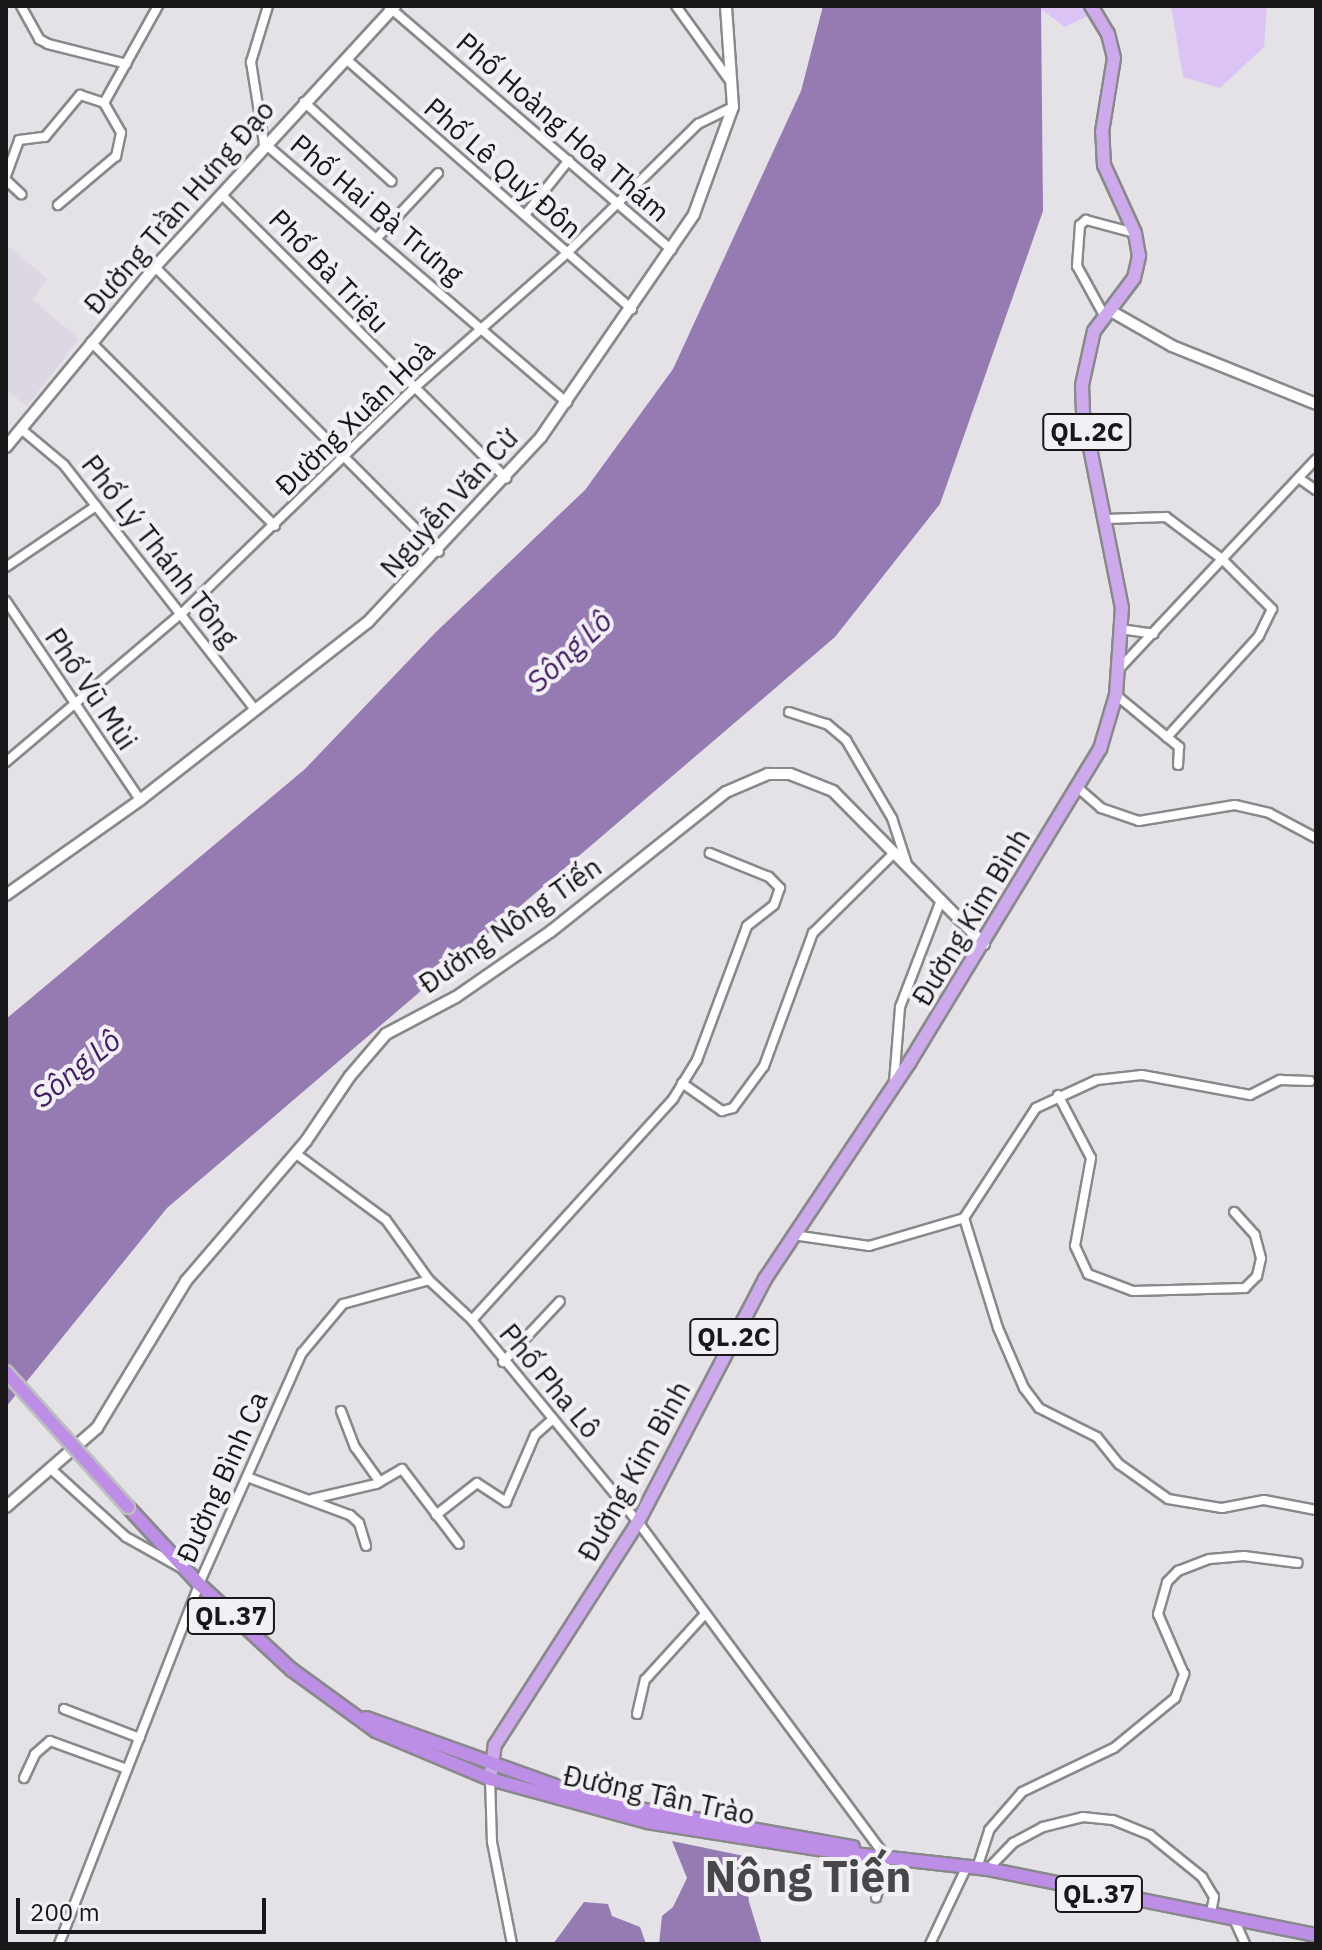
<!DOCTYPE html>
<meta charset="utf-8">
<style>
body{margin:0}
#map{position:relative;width:1322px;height:1950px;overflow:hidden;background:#e4e2e7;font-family:"IBM Plex Sans",sans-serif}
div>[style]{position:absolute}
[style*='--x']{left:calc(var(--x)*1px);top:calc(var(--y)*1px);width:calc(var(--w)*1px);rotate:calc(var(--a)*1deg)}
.built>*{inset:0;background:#ddd7e3}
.green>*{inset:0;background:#dbc4f5}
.water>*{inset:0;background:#967ab2}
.roads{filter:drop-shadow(2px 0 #89888b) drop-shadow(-2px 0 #89888b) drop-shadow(0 2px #89888b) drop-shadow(0 -2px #89888b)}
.minor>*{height:8px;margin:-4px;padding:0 4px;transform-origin:4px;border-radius:4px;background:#fff}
.tertiary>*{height:10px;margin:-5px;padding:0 5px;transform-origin:5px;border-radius:5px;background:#fff}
.primary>*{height:12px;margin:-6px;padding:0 6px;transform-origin:6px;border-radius:6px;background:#cdaaec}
.trunk>*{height:12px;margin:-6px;padding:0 6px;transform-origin:6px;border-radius:6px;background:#bc8ee6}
.bridges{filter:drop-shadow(2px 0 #bebebf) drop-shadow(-2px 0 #bebebf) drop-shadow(0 2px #bebebf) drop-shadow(0 -2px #bebebf)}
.trunk-bridge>*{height:12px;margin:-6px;padding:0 6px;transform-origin:6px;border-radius:6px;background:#bc8ee6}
span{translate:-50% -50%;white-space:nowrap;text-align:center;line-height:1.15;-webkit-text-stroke:8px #f2f0f4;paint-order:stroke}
.shield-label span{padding:2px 6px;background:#f2f0f4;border:2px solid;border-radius:6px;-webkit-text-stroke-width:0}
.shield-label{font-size:26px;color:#181719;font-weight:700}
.street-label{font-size:28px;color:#181719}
.water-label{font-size:30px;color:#431d62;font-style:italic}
.town-label{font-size:44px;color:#48474a;font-weight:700}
.frame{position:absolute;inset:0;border:8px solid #181719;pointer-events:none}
.scale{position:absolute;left:16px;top:1898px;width:250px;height:36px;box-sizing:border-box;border:4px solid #181719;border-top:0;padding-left:10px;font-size:24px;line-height:28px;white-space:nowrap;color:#181719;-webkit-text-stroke:6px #f2f0f4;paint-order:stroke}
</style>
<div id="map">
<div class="built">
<div style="clip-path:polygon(6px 245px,47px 278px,33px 300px,79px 339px,27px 406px,6px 390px)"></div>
</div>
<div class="green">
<div style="clip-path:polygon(1037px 6px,1108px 6px,1065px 27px)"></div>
<div style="clip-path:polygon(1171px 6px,1267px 6px,1264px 47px,1220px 88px,1183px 77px)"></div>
</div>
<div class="water">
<div style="clip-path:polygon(823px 6px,1041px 6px,1043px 211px,940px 504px,835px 637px,167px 1208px,6px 1407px,6px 1019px,305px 769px,436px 632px,585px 490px,673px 369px,801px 91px)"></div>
<div style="clip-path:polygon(672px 1841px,744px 1856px,749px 1902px,762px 1944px,659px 1944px,662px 1916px,673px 1907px,687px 1878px)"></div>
<div style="clip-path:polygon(584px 1902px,608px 1904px,612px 1916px,640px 1927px,646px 1944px,553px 1944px)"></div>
</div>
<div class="roads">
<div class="minor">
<div style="--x:21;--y:6;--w:38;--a:61"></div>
<div style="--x:39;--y:39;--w:10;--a:29"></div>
<div style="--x:48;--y:44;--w:81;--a:14.2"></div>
<div style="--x:268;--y:6;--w:59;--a:106.9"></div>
<div style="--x:251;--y:62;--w:82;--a:80.9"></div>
<div style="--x:264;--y:143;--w:399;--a:40.6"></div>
<div style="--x:388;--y:6;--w:374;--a:40.7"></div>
<div style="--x:676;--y:6;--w:92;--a:54.2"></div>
<div style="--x:346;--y:59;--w:380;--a:41.2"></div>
<div style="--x:304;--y:102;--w:118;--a:42.2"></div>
<div style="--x:104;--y:103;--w:111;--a:-60.9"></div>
<div style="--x:6;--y:176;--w:38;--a:-70"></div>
<div style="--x:19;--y:140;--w:26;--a:-7"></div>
<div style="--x:45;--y:137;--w:55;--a:-50.2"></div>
<div style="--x:80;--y:95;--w:25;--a:18"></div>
<div style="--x:104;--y:103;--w:34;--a:60"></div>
<div style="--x:121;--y:133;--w:24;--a:102"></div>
<div style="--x:116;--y:156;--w:76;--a:139.8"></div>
<div style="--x:6;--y:180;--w:21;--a:43"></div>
<div style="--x:223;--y:196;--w:400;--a:44.9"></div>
<div style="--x:525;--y:215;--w:70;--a:-51.3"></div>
<div style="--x:377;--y:238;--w:89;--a:-46.8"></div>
<div style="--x:155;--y:267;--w:402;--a:45.1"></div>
<div style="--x:1105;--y:317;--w:58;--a:-118.8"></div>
<div style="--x:1077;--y:266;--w:41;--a:-85.8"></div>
<div style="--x:1080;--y:225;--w:8;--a:-40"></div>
<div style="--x:1086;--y:220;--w:51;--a:14.9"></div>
<div style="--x:91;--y:342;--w:260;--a:45"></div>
<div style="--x:21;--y:429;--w:56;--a:39.9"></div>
<div style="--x:64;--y:465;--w:308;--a:52"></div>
<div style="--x:1300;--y:479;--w:19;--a:35"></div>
<div style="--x:1105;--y:519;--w:61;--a:-1.9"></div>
<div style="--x:1166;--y:517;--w:70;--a:36.9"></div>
<div style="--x:1222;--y:559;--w:71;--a:45"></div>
<div style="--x:1272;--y:609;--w:30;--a:116"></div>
<div style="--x:1259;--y:636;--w:137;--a:132.3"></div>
<div style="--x:6;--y:567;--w:109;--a:-34.1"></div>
<div style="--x:6;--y:601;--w:240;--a:56"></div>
<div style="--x:1120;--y:629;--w:34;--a:8"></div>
<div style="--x:1118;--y:670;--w:289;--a:-46.8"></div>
<div style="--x:1116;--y:695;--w:82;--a:39.5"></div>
<div style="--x:1179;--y:747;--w:18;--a:93"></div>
<div style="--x:789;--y:712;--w:40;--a:18"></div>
<div style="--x:827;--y:724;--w:25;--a:40"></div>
<div style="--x:846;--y:740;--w:91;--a:59.5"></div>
<div style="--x:892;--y:818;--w:48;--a:71.9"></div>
<div style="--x:6;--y:762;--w:232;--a:-40.3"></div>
<div style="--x:183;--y:612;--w:320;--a:-44.1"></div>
<div style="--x:413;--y:389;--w:205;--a:-41.4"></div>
<div style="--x:567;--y:253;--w:184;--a:-44.6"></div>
<div style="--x:698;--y:124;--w:39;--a:-26"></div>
<div style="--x:1077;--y:787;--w:32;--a:41"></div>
<div style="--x:1101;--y:808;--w:40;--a:18.9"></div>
<div style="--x:1139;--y:821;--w:97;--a:-9.5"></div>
<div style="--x:1235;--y:805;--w:35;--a:13"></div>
<div style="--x:1269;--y:813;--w:53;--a:28"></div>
<div style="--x:894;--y:1082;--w:75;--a:-85.4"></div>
<div style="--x:900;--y:1007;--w:115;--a:-69"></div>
<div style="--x:682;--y:1083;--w:49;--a:35"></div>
<div style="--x:722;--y:1111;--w:11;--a:-15"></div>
<div style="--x:733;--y:1108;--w:52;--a:-53.6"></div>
<div style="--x:764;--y:1066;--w:142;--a:-69.8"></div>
<div style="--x:813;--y:933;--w:115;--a:-44.6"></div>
<div style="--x:1058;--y:1095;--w:71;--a:62.4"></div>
<div style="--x:1091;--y:1158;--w:89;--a:100.3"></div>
<div style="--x:1075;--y:1246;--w:31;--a:65"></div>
<div style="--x:1088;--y:1274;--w:48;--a:20.7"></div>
<div style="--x:1133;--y:1291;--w:112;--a:-1.5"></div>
<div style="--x:1245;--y:1288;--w:17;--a:-45"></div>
<div style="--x:1257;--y:1276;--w:18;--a:-77"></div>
<div style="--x:1261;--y:1258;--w:24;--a:-105"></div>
<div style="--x:1255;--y:1235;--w:31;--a:-132"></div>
<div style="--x:295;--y:1153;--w:113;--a:36.4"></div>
<div style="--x:386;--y:1220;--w:74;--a:54.4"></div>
<div style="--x:429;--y:1280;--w:59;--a:42.9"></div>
<div style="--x:472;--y:1320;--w:261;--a:50.6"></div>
<div style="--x:638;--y:1522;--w:418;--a:53.5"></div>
<div style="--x:887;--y:1858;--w:41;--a:105.4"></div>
<div style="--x:964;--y:1218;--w:115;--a:72.8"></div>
<div style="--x:998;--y:1328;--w:65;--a:66.6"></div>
<div style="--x:1024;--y:1388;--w:25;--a:53"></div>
<div style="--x:1039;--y:1408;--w:65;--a:26.6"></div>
<div style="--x:1097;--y:1437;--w:35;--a:51"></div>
<div style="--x:1119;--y:1464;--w:60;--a:35.5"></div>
<div style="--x:1168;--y:1499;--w:55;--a:9.5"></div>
<div style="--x:1222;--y:1508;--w:43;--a:-10.8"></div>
<div style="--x:1264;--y:1500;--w:53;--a:10.9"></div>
<div style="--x:793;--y:1235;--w:77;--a:8.2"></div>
<div style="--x:869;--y:1246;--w:99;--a:-16.4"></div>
<div style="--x:964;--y:1218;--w:131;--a:-56.8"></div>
<div style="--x:1036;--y:1108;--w:67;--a:-24.7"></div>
<div style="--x:1097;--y:1080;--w:45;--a:-6.3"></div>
<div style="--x:1142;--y:1075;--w:110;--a:10.5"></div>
<div style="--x:1250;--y:1095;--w:34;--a:-27"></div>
<div style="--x:1280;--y:1080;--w:30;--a:2"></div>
<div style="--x:472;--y:1320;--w:299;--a:-47.7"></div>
<div style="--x:673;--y:1099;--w:46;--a:-58.4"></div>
<div style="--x:697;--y:1060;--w:143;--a:-69.5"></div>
<div style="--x:747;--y:926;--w:34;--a:-38"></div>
<div style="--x:774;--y:905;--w:18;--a:-71"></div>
<div style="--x:780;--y:888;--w:16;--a:-135"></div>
<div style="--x:769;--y:877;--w:64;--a:-157.9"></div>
<div style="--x:503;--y:1362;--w:83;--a:-46.9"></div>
<div style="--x:341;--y:1411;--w:39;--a:69"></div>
<div style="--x:355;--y:1447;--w:43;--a:54.5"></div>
<div style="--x:51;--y:1469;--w:101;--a:42.2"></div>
<div style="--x:126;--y:1537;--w:65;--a:29.3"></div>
<div style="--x:247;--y:1477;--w:110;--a:20.3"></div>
<div style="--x:350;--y:1515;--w:12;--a:42"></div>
<div style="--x:359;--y:1523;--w:24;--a:73"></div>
<div style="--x:312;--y:1499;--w:66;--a:-13.2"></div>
<div style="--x:376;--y:1484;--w:30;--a:-30"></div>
<div style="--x:402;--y:1469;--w:94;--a:52.8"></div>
<div style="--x:436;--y:1515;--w:52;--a:-38"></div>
<div style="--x:477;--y:1483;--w:35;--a:33"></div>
<div style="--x:506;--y:1502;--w:73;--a:-66.6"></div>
<div style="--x:535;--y:1435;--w:24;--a:-42"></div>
<div style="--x:64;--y:1709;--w:81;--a:20.9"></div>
<div style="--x:637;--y:1714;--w:35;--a:-77"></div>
<div style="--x:645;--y:1680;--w:89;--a:-47.7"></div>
<div style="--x:24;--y:1778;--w:26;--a:-65"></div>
<div style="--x:35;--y:1754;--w:20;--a:-41"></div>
<div style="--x:50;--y:1741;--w:82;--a:20"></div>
<div style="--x:490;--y:1779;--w:63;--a:88.2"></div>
<div style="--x:492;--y:1842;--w:104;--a:78.9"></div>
<div style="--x:977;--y:1868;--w:40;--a:-72"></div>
<div style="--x:989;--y:1830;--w:50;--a:-49"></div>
<div style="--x:1022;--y:1792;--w:102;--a:-25.6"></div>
<div style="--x:1114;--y:1748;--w:79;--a:-39.3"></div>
<div style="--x:1175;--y:1698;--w:26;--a:-69"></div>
<div style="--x:1184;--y:1674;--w:65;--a:-113.4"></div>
<div style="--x:1158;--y:1614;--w:33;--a:-74"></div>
<div style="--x:1167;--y:1582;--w:16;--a:-45"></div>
<div style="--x:1178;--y:1571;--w:34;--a:-21"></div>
<div style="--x:1210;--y:1559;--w:34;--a:-5"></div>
<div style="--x:1244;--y:1556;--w:54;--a:7.4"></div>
<div style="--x:988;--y:1869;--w:36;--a:-46"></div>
<div style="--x:1013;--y:1843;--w:34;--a:-28"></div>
<div style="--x:1043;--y:1827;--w:41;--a:-14"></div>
<div style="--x:1083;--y:1817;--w:30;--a:6"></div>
<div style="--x:1113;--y:1820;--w:40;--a:22"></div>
<div style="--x:1150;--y:1835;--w:67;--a:38.9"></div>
<div style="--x:1202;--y:1877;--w:23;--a:59"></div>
<div style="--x:1214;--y:1897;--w:16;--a:101"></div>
<div style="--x:1234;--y:1919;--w:27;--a:66"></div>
<div style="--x:59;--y:1944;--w:386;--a:-68.7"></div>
<div style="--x:199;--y:1584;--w:253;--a:-66"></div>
<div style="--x:302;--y:1353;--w:64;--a:-50.1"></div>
<div style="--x:343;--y:1304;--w:89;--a:-15.6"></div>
<div style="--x:930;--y:1944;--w:86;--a:-64.6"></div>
</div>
<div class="tertiary">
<div style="--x:1109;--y:310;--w:73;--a:29.7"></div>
<div style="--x:1172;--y:346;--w:155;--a:21.9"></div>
<div style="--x:6;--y:447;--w:234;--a:-50.4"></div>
<div style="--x:155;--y:267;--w:355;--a:-47.4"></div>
<div style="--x:6;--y:895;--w:164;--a:-35.3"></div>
<div style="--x:140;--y:800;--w:289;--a:-38"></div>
<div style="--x:368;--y:622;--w:253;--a:-46.9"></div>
<div style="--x:541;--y:437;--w:270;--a:-55.5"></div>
<div style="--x:694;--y:214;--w:114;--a:-70"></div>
<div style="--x:733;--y:107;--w:101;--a:-94"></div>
<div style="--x:6;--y:1507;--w:121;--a:-41"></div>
<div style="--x:97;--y:1428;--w:172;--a:-58.8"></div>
<div style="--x:186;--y:1281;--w:184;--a:-49.4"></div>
<div style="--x:306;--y:1141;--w:78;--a:-55.9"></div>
<div style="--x:350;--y:1076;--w:55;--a:-49.4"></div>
<div style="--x:386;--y:1034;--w:79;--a:-27.9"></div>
<div style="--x:456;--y:997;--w:114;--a:-34.7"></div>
<div style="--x:550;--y:932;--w:225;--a:-38.5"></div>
<div style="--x:726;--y:792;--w:46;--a:-23.2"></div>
<div style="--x:768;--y:774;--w:22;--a:0"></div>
<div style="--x:790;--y:774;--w:46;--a:21.6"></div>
<div style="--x:833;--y:791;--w:215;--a:45.4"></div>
</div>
<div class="primary">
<div style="--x:490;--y:1779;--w:34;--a:-82"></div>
<div style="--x:495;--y:1745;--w:265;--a:-57.3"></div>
<div style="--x:638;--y:1522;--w:274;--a:-62.4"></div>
<div style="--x:765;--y:1279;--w:260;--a:-56.3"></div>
<div style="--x:909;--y:1063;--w:368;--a:-58.7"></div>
<div style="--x:1100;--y:749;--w:56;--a:-73.5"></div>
<div style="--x:1116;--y:695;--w:87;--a:-86.1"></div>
<div style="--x:1122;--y:608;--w:199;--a:-101.3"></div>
<div style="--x:1083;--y:413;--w:28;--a:-92"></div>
<div style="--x:1082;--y:385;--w:55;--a:-77.5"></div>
<div style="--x:1094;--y:331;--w:66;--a:-53"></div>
<div style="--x:1134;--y:278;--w:23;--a:-77"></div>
<div style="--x:1139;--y:256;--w:23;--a:-100"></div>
<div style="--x:1135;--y:233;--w:75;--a:-114.5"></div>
<div style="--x:1104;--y:165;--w:33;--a:-93"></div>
<div style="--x:1102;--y:132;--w:75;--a:-80.8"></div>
<div style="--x:1114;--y:58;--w:25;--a:-104"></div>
<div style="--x:1108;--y:34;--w:33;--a:-121"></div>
</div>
<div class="trunk">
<div style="--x:128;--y:1507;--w:105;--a:47.3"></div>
<div style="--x:199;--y:1584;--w:127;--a:42.8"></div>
<div style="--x:292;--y:1670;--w:104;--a:36"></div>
<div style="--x:376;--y:1731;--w:124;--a:22.8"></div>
<div style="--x:490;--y:1779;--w:163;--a:15.3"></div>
<div style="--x:647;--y:1822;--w:191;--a:9"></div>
<div style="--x:836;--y:1852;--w:153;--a:6.4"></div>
<div style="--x:988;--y:1869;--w:335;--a:11.4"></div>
<div style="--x:366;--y:1718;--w:249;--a:19.7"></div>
<div style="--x:600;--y:1802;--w:257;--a:10.1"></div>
</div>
</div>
<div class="bridges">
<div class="trunk-bridge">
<div style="--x:6;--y:1372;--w:182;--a:47.9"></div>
</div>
</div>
<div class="shield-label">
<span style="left:1087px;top:432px">QL.2C</span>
<span style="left:734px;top:1337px">QL.2C</span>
<span style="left:231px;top:1616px">QL.37</span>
<span style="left:1099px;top:1894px">QL.37</span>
</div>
<div class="street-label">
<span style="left:563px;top:127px;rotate:41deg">Phố Hoàng Hoa Thám</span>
<span style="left:503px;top:168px;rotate:41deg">Phố Lê Quý Đôn</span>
<span style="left:179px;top:207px;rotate:-49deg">Đường Trần Hưng Đạo</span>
<span style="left:377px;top:209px;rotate:40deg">Phố Hai Bà Trưng</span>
<span style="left:329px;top:271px;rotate:46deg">Phố Bà Triệu</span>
<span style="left:355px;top:418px;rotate:-44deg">Đường Xuân Hoà</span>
<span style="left:449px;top:503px;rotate:-48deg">Nguyễn Văn Cừ</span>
<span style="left:160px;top:551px;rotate:52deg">Phố Lý Thánh Tông</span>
<span style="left:91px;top:689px;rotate:56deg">Phố Vũ Mùi</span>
<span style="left:971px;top:917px;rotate:-59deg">Đường Kim Bình</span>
<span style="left:510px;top:925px;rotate:-35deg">Đường Nông Tiến</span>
<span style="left:550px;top:1381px;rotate:50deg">Phố Pha Lô</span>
<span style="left:634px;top:1471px;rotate:-61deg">Đường Kim Bình</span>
<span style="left:222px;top:1477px;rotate:-66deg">Đường Bình Ca</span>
<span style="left:659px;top:1795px;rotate:12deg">Đường Tân Trào</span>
</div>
<div class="water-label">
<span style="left:569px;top:651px;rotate:-43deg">Sông Lô</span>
<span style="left:76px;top:1068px;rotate:-39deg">Sông Lô</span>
</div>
<div class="town-label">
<span style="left:808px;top:1876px">Nông Tiến</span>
</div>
<div class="frame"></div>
<div class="scale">200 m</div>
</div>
